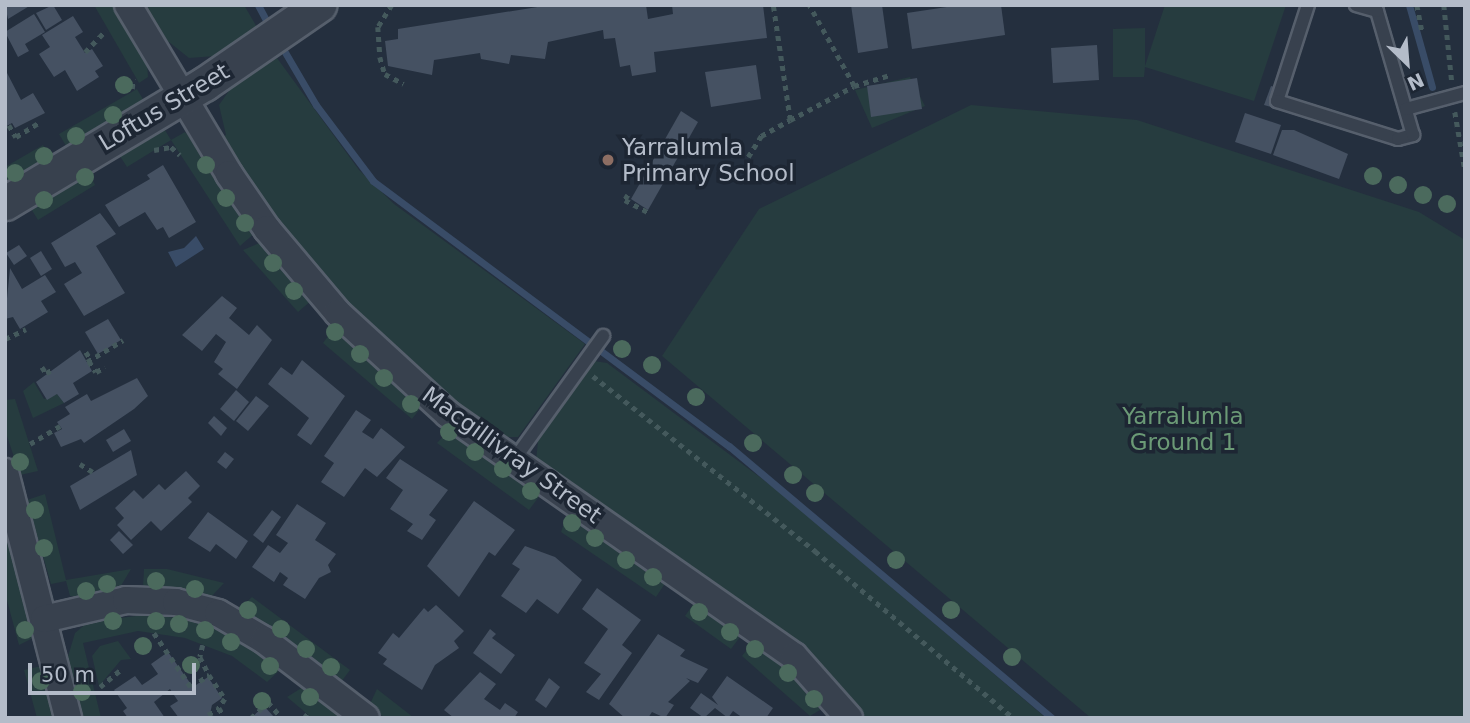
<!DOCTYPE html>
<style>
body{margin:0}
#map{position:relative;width:1470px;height:723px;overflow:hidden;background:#242f3e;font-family:"DejaVu Sans",sans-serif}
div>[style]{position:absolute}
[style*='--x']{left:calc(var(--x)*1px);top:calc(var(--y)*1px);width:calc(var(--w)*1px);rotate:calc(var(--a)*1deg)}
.green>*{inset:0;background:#263c3f}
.water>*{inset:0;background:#394c67}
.stream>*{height:7px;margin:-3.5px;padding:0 3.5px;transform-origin:3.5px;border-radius:3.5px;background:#394c67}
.building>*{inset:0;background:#455162}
.path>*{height:4.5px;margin-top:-2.25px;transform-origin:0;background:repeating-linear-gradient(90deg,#44595c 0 5px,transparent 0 10px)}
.roads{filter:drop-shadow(2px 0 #565f6c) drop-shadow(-2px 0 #565f6c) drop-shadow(0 2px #565f6c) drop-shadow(0 -2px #565f6c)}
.service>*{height:12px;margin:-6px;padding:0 6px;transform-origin:6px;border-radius:6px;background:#38414e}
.minor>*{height:26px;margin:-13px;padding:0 13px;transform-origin:13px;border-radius:13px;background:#38414e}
.tertiary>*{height:33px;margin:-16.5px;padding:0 16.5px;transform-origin:16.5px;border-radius:16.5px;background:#38414e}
.trees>*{width:18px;height:18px;margin:-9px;border-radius:50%;background:#4b6a5d}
.dots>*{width:19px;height:19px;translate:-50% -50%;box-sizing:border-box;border:4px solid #1d2633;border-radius:50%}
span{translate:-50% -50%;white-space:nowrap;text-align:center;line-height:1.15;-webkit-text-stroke:7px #1d2633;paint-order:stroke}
.street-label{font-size:23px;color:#b4bcc9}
.poi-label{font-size:23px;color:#b4bcc9}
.left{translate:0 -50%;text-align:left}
.park-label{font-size:23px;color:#6b9a76}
.frame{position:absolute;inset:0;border:7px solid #b4bcc9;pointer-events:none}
.north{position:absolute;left:1372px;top:28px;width:70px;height:70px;-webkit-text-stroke:5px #1d2633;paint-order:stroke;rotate:155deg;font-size:19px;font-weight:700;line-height:28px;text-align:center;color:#b4bcc9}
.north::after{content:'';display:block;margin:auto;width:24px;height:32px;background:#b4bcc9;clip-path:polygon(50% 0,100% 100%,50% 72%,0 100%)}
.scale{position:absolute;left:28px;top:663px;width:168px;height:32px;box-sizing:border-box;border:4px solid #b4bcc9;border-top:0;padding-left:9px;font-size:21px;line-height:24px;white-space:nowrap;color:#b4bcc9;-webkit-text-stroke:5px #1d2633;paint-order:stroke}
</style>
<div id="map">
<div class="green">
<div style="clip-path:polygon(94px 5px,114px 5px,147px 63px,148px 77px,139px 83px)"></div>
<div style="clip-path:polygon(140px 5px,244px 5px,258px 29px,216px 56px,189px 58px,169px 42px,164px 44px)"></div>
<div style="clip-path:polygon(1165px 5px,1286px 5px,1254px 101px,1145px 67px,1144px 77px,1113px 77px,1113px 29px,1145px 28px,1145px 66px)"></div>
<div style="clip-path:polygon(277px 58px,359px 170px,394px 204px,585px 344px,518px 437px,503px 437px,455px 404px,353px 311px,251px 186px,221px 138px,226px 135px,219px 105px,231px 88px)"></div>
<div style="clip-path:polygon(910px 77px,925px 106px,872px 128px,855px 90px)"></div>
<div style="clip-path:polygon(137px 89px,144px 101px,69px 151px,59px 134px)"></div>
<div style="clip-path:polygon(971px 105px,1137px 120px,1419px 212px,1465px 240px,1465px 718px,1091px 718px,662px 356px,759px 209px)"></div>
<div style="clip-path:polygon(163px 127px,171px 140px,185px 132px,198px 146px,256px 232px,240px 246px,171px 140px,127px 167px,116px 150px)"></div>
<div style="clip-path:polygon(43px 145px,53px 159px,5px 186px,5px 167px)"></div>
<div style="clip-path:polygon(87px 169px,95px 185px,38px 220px,28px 204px)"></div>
<div style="clip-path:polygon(262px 242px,312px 300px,298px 312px,243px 250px)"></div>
<div style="clip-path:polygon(335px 327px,423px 405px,412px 419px,323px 343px)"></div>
<div style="clip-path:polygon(594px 361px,607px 363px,777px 490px,1046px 718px,861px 718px,799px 647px,536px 461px,538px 441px)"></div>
<div style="clip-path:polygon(34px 382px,44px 399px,57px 394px,64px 403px,33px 418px,23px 391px)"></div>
<div style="clip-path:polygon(15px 399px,38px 471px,20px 475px,5px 430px,5px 400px)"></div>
<div style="clip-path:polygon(451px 428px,541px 494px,529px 510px,437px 443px)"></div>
<div style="clip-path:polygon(45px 494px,66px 580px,131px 569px,119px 589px,80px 597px,70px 596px,66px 581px,51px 584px,27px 500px)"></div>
<div style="clip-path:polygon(568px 512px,666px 582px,656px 597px,561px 532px)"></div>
<div style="clip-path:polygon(5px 526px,35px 637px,19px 645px,5px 593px)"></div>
<div style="clip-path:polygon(144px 569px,167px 569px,224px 583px,211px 597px,143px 588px)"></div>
<div style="clip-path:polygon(252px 597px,350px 670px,341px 682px,238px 610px)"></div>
<div style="clip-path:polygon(697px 599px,743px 633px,731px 649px,685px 616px)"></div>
<div style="clip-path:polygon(152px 614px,204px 623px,232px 635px,280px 670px,267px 682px,232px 656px,185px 638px,138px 631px,83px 643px,101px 718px,80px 718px,66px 663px,75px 633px,88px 622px)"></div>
<div style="clip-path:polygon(118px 641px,131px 659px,121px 660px,99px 686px,92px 656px,100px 646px)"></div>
<div style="clip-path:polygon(753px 642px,788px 667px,825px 707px,810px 716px,742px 656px)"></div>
<div style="clip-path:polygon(41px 666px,43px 671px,55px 718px,37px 718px,24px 670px)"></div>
<div style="clip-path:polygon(303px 687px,322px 702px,342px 718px,312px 718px,287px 697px)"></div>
<div style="clip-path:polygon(377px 689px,413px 717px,385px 718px,369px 706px)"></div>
</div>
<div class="water">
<div style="clip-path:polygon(196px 236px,204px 249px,176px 267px,168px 252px,184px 248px)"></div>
</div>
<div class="stream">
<div style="--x:258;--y:5;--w:27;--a:62"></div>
<div style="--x:1409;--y:5;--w:85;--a:74.3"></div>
<div style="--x:279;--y:42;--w:73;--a:59.6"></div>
<div style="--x:316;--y:105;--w:95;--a:53.1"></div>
<div style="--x:373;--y:181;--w:444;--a:36.7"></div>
<div style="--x:729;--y:446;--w:422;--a:40.1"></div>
</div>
<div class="building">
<div style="clip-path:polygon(5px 5px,31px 5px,8px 19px)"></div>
<div style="clip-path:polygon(53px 5px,62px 20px,46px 30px,36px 13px)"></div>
<div style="clip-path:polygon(550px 5px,646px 5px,648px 19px,673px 14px,672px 5px,763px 5px,767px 38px,654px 52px,656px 72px,632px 76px,630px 65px,620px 67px,615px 38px,604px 39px,603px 30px,548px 42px,545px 59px,511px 55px,509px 64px,481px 59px,480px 53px,434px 60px,432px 75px,388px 66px,385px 41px,398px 39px,398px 29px)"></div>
<div style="clip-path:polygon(851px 5px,882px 5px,888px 48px,858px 53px)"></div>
<div style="clip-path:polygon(960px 5px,1001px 5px,1005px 35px,912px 49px,907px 13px)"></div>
<div style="clip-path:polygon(34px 14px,45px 32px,25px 44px,29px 51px,18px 57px,5px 32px)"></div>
<div style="clip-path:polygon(73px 16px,83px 32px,75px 37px,85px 53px,92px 49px,103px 66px,95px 71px,99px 77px,77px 91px,65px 70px,54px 77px,39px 54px,50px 47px,42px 35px)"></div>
<div style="clip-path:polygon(1097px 45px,1099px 80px,1053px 83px,1051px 48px)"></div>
<div style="clip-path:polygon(756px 65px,761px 99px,711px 107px,705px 72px)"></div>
<div style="clip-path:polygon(5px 69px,21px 100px,33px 93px,45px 113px,15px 128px,12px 123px,5px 127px)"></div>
<div style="clip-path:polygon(917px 78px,922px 109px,871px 117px,867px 86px)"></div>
<div style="clip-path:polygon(1271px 86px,1278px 88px,1271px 107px,1264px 105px)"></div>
<div style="clip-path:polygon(681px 111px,698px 122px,648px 210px,631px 199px)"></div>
<div style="clip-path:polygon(1245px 113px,1281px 125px,1271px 154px,1235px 142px)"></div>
<div style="clip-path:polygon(1282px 130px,1294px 130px,1348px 154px,1339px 179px,1273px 155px)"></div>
<div style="clip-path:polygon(163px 165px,196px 222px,169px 238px,163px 227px,157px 230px,145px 212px,119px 227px,105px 205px,150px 179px,147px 175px)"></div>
<div style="clip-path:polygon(100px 213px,116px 234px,96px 246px,125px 293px,84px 316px,64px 284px,82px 273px,75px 262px,65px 267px,51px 243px)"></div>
<div style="clip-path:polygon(19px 245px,27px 256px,14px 265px,6px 253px)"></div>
<div style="clip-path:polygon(41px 251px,52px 269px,41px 276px,30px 258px)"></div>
<div style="clip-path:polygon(10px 268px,22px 289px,45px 275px,56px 292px,41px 301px,48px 312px,20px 329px,13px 317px,5px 319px)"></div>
<div style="clip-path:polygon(222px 296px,237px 308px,229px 318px,249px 335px,257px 325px,272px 340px,237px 389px,218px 374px,223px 369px,214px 362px,226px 342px,216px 334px,202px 351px,182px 335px)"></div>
<div style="clip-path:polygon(108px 319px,121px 340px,98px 354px,85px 332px)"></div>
<div style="clip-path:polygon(80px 350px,92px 371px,73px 383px,79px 394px,64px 403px,57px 394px,47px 400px,36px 382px)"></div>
<div style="clip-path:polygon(302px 360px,345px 396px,311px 445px,297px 435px,309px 418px,268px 384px,281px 367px,292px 375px)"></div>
<div style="clip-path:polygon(137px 378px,148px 396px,134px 409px,84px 443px,81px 439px,61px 447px,54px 433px,62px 429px,57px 422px,70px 414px,65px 407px,87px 394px,91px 401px)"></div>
<div style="clip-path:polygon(236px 390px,249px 402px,234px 421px,220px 409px)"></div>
<div style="clip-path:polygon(256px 396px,269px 406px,248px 431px,236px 421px)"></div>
<div style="clip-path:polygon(356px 410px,371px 420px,362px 432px,373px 439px,381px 428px,405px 447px,377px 477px,365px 468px,344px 497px,321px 482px,334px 463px,324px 456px)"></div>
<div style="clip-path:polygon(214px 416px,227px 428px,221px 436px,208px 423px)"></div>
<div style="clip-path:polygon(124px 429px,131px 441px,113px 452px,106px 440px)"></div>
<div style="clip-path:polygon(131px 450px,137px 475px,80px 510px,70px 486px)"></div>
<div style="clip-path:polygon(225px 452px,234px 459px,226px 469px,217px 462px)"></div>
<div style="clip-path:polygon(400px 459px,448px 490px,429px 515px,436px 520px,422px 540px,407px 531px,413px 524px,390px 509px,403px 490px,386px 478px)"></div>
<div style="clip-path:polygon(186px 471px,200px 486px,188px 498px,192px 502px,161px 531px,151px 521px,131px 540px,117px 525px,124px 518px,115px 508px,134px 490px,143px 499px,159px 484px,165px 490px)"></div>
<div style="clip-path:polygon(474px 501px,515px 530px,495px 556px,489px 552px,459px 597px,427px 566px)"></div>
<div style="clip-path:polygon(297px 504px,326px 523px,315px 540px,336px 554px,328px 565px,331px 572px,319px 578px,305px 599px,283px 585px,288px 578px,280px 572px,274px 582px,252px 567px,268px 545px,280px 553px,288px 543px,276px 535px)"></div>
<div style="clip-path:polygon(272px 510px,281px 517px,263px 543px,253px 535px)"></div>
<div style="clip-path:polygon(208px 512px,248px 541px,236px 559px,216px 544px,210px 552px,188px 538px)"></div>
<div style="clip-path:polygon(119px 531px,133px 545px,123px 554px,110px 540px)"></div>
<div style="clip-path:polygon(525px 546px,555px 557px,582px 580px,558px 614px,537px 599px,526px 613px,501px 596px,520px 569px,512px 564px)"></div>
<div style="clip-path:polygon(597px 588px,641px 620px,622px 645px,632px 653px,599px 700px,586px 692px,601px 674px,584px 663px,608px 629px,582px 609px)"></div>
<div style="clip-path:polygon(436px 605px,464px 631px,454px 641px,459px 648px,435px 665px,422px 690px,383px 664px,387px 659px,378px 653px,393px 633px,399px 638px,424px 608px,428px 612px)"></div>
<div style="clip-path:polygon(490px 629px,496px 634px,492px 638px,515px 655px,501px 674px,473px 653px)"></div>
<div style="clip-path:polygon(658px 634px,685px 650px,680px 656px,708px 669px,698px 683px,686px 678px,690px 681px,668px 702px,674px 705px,665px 718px,652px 712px,648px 718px,625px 718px,609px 704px)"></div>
<div style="clip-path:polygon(168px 652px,193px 687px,208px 677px,222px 698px,212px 705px,209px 718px,179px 718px,170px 706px,178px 701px,170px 689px,154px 702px,165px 718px,128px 718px,123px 711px,127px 708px,114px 690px,135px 676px,142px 685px,148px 681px,158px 674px,151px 664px)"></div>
<div style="clip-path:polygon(480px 672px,496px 684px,484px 699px,500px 710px,505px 703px,518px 712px,514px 718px,454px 718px,444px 710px)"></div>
<div style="clip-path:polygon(727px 676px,773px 708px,766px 718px,743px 718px,733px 711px,728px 718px,715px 708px,704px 718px,690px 708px,701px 693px,718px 705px,712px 697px)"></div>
<div style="clip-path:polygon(549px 678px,560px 687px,546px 708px,535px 700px)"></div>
<div style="clip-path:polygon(264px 706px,275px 718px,251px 718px)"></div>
</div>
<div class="path">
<div style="--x:392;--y:5;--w:26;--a:122"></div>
<div style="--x:378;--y:27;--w:30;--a:86"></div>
<div style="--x:380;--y:57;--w:18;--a:74"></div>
<div style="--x:385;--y:74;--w:21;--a:28"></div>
<div style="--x:1417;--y:5;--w:26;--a:79"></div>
<div style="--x:1444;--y:5;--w:77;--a:84.1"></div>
<div style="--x:85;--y:52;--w:30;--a:-46"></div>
<div style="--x:854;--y:86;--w:37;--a:-17"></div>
<div style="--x:132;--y:89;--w:10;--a:-84"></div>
<div style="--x:1455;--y:112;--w:59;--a:80.2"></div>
<div style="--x:790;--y:120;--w:72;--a:-28"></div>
<div style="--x:854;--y:86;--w:93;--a:-119.1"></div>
<div style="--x:9;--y:125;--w:14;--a:60"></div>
<div style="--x:16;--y:137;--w:26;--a:-32"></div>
<div style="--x:154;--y:150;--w:17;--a:-10"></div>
<div style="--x:171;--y:147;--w:12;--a:42"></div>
<div style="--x:748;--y:157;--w:25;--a:-58"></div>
<div style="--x:761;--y:136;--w:33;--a:-29"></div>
<div style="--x:790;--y:120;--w:116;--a:-98.4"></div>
<div style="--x:628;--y:195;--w:6;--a:121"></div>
<div style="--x:625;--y:200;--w:27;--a:28"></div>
<div style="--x:5;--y:339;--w:23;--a:-25"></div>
<div style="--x:86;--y:352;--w:9;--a:58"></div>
<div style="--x:89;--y:361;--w:13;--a:58"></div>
<div style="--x:96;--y:372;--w:10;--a:-29"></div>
<div style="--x:87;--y:362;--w:42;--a:-31.4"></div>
<div style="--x:42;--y:367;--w:7;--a:56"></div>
<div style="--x:46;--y:373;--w:7;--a:-27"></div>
<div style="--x:593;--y:376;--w:283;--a:38.2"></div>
<div style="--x:815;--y:551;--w:259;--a:40.1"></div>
<div style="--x:30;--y:444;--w:35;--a:-31"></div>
<div style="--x:80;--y:464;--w:15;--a:32"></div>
<div style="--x:154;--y:633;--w:65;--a:55.6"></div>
<div style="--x:191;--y:687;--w:22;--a:-34"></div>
<div style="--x:209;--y:675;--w:29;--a:56"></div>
<div style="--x:225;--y:699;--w:11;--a:124"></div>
<div style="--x:203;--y:645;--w:12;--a:104"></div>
<div style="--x:200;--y:657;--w:20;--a:63"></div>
<div style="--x:100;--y:687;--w:26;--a:-40"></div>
<div style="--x:208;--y:715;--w:13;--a:-32"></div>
<div style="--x:219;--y:708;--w:12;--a:59"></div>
<div style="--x:251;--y:718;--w:23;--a:-43"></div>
<div style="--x:268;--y:702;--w:21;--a:49"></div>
<div style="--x:304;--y:718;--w:5;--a:-53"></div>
</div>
<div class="roads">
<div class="service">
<div style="--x:1308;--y:5;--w:101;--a:107.9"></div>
<div style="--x:1277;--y:101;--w:127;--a:17.4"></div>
<div style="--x:1398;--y:139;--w:16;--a:-15"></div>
<div style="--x:1413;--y:135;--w:129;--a:-106.2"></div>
<div style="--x:1377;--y:11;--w:22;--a:-164"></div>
<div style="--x:1406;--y:109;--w:61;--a:-15.2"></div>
<div style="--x:514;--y:460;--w:153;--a:-54.3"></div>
</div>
<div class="minor">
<div style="--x:128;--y:5;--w:197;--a:59.1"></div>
<div style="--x:229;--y:174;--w:67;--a:55.4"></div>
<div style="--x:267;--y:229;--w:110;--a:49.8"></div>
<div style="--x:338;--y:313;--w:149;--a:42.6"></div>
<div style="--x:448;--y:414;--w:422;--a:35"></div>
<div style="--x:794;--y:656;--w:83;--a:48.4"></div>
<div style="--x:5;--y:472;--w:254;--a:75.6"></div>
<div style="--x:44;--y:619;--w:84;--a:-13"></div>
<div style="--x:126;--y:600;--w:50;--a:2.3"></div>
<div style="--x:176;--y:602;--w:43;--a:14.7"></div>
<div style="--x:218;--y:613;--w:53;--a:30.4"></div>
<div style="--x:264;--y:640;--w:128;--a:37.4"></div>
</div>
<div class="tertiary">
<div style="--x:5;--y:203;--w:232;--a:-30.9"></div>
<div style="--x:204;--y:84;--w:140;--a:-34.5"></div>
</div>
</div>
<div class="trees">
<div style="left:124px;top:85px"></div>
<div style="left:113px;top:115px"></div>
<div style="left:76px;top:136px"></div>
<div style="left:44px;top:156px"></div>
<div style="left:206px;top:165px"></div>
<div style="left:15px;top:173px"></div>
<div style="left:1373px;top:176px"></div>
<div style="left:85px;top:177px"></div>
<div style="left:1398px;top:185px"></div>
<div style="left:1423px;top:195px"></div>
<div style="left:226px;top:198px"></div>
<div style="left:44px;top:200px"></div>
<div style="left:1447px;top:204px"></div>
<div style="left:245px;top:223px"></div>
<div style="left:273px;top:263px"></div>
<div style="left:294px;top:291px"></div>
<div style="left:335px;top:332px"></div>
<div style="left:622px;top:349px"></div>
<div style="left:360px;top:354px"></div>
<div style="left:652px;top:365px"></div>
<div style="left:384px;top:378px"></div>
<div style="left:696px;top:397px"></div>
<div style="left:411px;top:404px"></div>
<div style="left:449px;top:432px"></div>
<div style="left:753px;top:443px"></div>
<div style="left:475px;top:452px"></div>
<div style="left:20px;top:462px"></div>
<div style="left:503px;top:469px"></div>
<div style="left:793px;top:475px"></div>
<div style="left:531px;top:491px"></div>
<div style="left:815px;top:493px"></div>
<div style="left:35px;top:510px"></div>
<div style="left:572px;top:523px"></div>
<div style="left:595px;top:538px"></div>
<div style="left:44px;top:548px"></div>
<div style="left:626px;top:560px"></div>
<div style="left:896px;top:560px"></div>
<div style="left:653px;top:577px"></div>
<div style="left:156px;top:581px"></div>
<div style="left:107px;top:584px"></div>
<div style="left:195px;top:589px"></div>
<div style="left:86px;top:591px"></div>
<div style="left:248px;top:610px"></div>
<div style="left:951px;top:610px"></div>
<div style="left:699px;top:612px"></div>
<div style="left:113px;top:621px"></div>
<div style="left:156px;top:621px"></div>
<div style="left:179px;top:624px"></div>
<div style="left:281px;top:629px"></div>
<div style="left:25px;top:630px"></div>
<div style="left:205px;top:630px"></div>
<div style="left:730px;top:632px"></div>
<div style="left:231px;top:642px"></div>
<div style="left:143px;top:646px"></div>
<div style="left:306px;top:649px"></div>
<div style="left:755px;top:649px"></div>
<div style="left:1012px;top:657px"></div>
<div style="left:191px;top:665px"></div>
<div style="left:270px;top:666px"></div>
<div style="left:331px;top:667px"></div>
<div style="left:788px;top:673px"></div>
<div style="left:41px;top:681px"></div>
<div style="left:82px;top:692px"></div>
<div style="left:310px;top:697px"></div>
<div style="left:814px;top:699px"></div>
<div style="left:262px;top:701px"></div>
</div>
<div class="dots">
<div style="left:608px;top:160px;background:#8d6e63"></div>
</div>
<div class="street-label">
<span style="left:164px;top:107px;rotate:-31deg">Loftus Street</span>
<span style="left:512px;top:455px;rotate:36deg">Macgillivray Street</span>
</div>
<div class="poi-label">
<span class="left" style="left:622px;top:160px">Yarralumla<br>Primary School</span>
</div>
<div class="park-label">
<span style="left:1183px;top:429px">Yarralumla<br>Ground 1</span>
</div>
<div class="frame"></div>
<div class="north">N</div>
<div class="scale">50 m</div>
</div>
